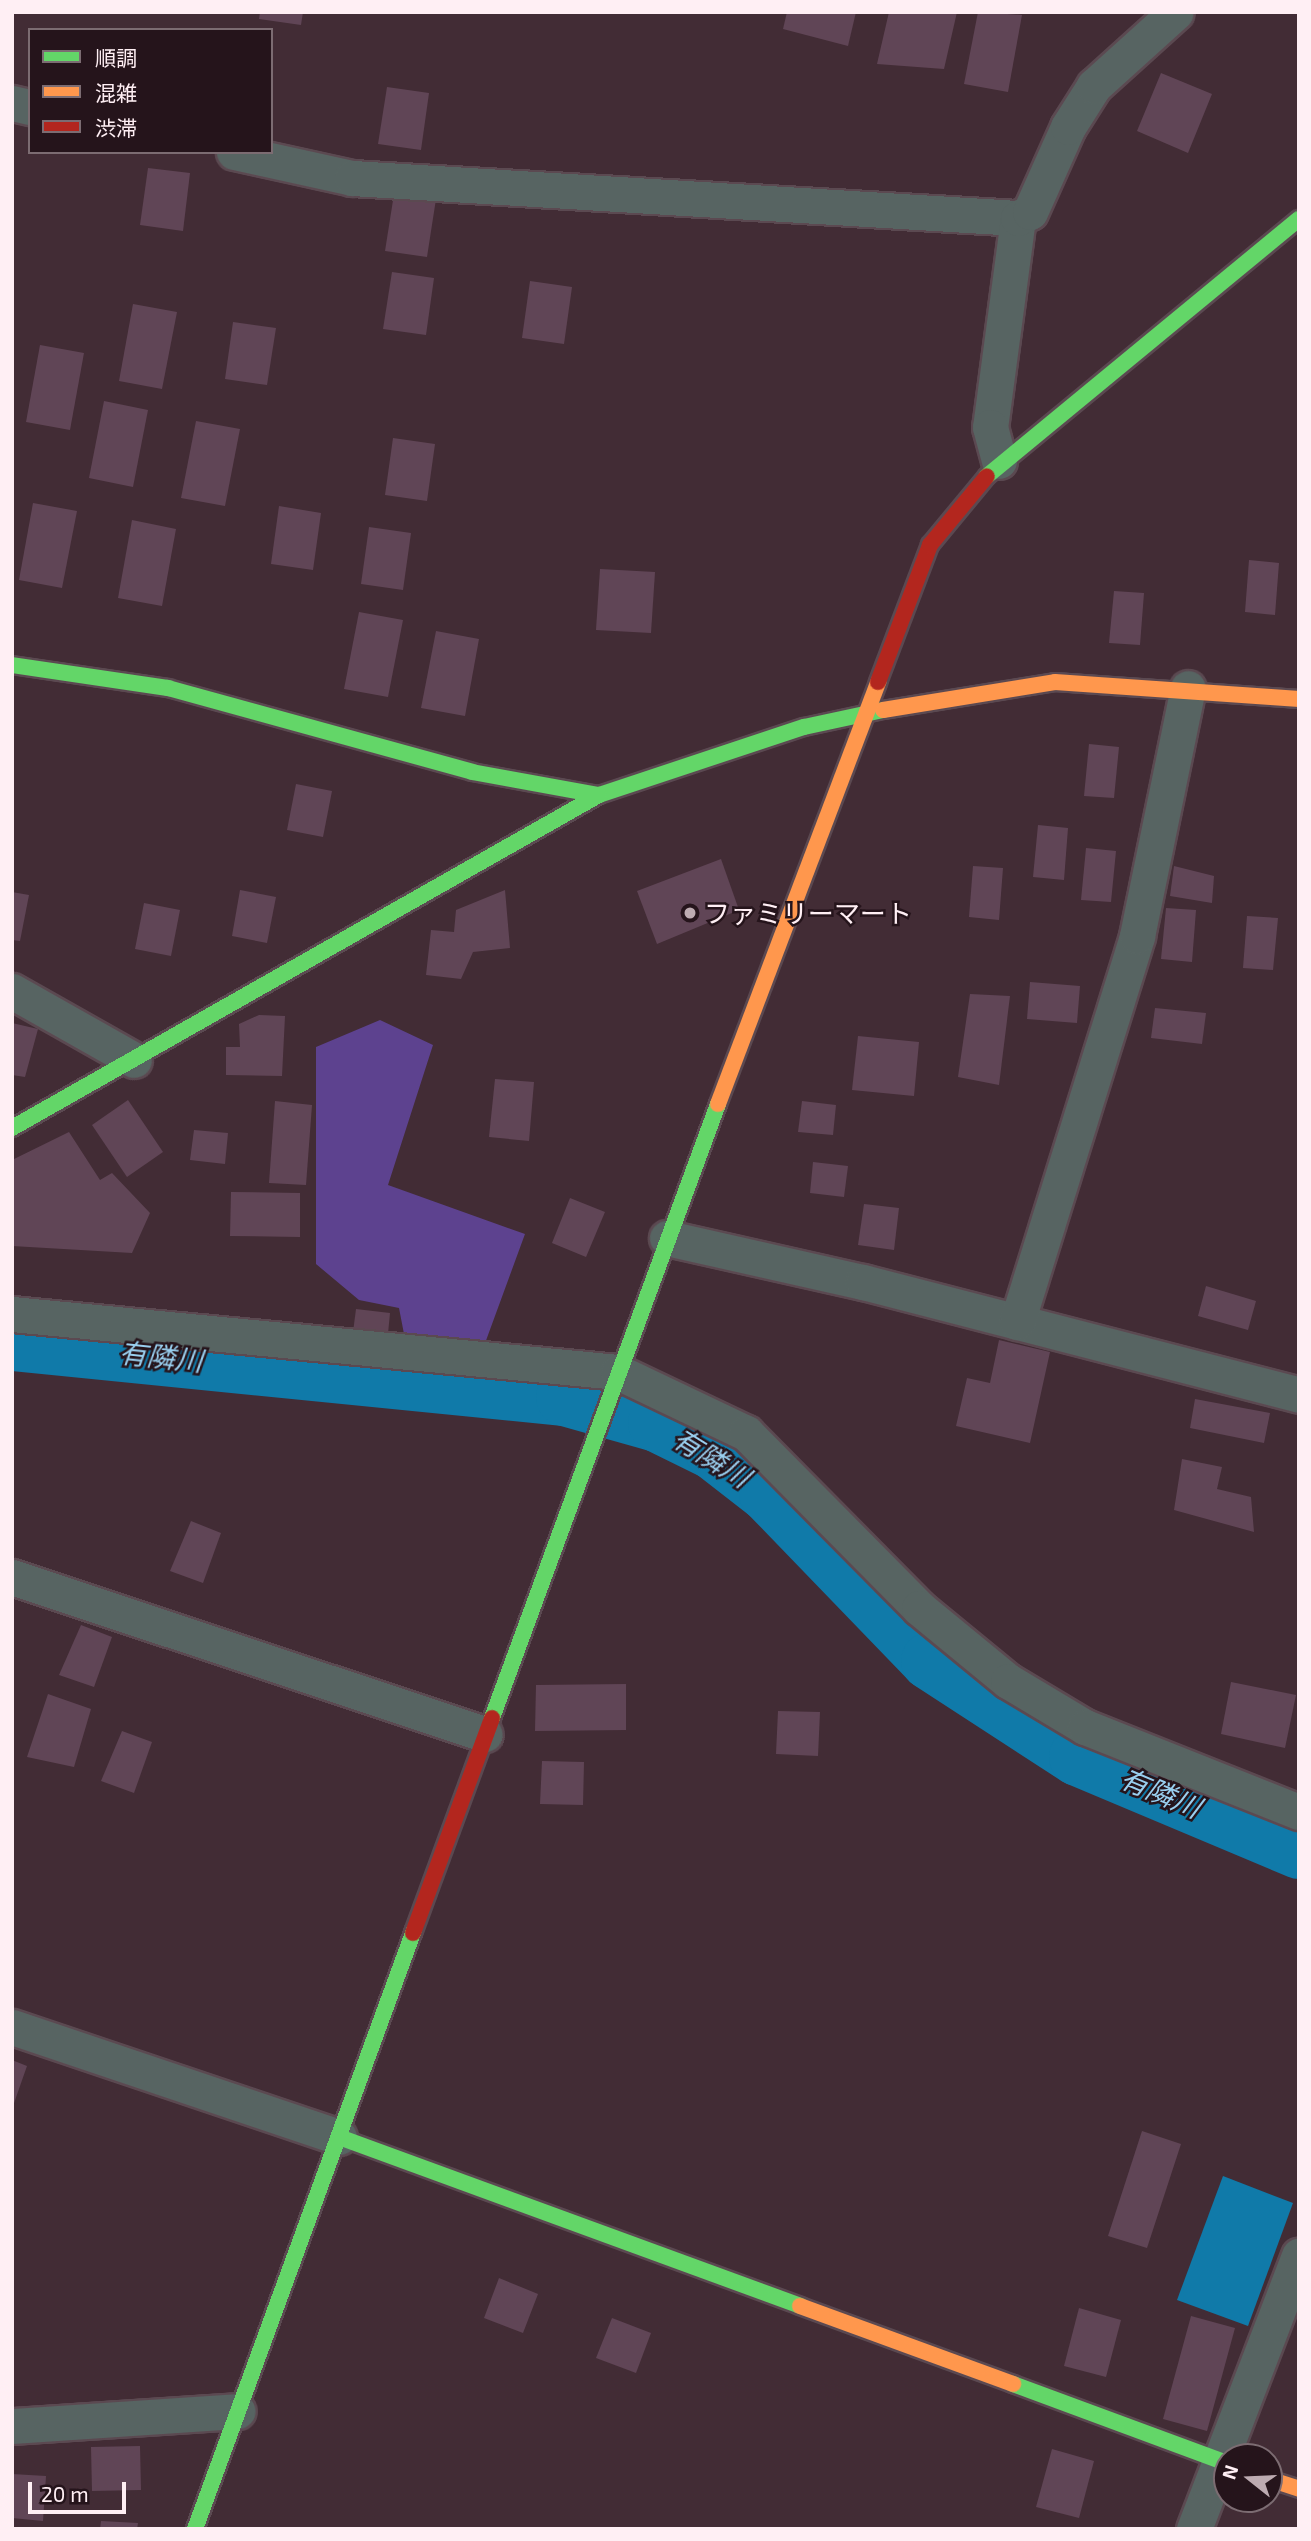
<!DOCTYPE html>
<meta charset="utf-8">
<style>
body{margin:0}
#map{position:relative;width:1311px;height:2541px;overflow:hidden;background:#422c35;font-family:"Exo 2","Noto Sans JP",sans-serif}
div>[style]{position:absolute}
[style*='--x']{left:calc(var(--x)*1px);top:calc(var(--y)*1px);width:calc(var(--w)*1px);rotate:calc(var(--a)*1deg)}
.green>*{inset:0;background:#5d428f}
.water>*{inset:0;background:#107aa9}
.river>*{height:58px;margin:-29px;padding:0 29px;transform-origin:29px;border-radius:29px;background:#107aa9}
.building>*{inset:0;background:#604556}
.roads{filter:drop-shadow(2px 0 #5b4951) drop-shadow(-2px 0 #5b4951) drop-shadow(0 2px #5b4951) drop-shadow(0 -2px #5b4951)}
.street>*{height:35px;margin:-17.5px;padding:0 17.5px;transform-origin:17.5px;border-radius:17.5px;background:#576462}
.fast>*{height:16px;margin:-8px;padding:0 8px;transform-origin:8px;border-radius:8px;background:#63d668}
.slow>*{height:16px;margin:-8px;padding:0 8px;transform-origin:8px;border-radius:8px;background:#ff974d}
.jam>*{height:16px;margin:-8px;padding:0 8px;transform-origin:8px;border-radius:8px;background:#b3261e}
.dots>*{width:19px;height:19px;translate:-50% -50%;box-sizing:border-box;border:4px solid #25141b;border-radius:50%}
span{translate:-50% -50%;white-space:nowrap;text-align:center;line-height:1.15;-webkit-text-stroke:5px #25141b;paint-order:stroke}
.poi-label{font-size:26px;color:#ffeff4}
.left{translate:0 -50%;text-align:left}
.water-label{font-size:28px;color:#99cfef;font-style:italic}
.frame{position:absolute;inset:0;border:14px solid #ffeff4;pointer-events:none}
.legend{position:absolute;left:28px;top:28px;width:245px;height:126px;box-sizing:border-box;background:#25141b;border:2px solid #7c6c72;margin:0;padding:9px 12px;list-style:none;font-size:21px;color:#ffeff4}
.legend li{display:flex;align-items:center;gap:14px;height:35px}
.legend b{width:35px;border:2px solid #7c6c72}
.north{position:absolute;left:1213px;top:2443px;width:70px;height:70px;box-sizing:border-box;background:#25141b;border:2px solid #7c6c72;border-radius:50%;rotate:288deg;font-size:19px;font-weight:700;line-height:28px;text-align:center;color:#ffeff4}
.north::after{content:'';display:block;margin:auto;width:24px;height:32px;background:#bdabb1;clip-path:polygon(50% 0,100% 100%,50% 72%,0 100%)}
.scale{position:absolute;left:28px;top:2482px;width:98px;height:32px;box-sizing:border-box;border:4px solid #ffeff4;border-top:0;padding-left:9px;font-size:21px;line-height:24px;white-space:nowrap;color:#ffeff4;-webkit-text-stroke:5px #25141b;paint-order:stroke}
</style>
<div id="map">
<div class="green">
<div style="clip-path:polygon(380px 1020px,433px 1045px,388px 1185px,525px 1234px,484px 1346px,404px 1334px,399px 1308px,359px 1300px,316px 1264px,316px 1047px)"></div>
</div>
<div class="water">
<div style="clip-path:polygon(1223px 2176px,1293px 2203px,1248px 2326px,1177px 2300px)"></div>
</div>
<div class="river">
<div style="--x:12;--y:1342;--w:556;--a:5.68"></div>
<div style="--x:565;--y:1397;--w:96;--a:15.8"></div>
<div style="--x:657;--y:1423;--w:64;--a:26.2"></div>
<div style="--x:714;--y:1451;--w:68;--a:37.9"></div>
<div style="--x:768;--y:1493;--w:233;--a:46"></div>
<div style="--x:930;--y:1661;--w:176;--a:33"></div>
<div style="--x:1078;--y:1757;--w:240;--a:22.8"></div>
</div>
<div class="building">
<div style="clip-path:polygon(260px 12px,303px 12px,301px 25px,259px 19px)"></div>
<div style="clip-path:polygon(787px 12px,856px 12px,848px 46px,783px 29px)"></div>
<div style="clip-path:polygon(889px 12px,957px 12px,944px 69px,877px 64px)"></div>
<div style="clip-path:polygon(978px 12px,1022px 15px,1008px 92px,964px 84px)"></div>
<div style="clip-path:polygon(1161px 73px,1212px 94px,1188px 153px,1137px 131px)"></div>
<div style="clip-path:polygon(387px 87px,429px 93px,421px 150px,378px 144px)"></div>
<div style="clip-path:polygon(148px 168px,190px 173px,183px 231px,140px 225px)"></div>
<div style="clip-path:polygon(394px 194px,436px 199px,427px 257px,385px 251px)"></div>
<div style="clip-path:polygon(392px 272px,434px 278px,426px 335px,383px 329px)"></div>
<div style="clip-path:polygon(530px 281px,572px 287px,564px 344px,522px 338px)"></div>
<div style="clip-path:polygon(133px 304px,177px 312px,162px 389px,119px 381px)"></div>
<div style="clip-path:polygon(233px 322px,276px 328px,267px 385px,225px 379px)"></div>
<div style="clip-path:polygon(40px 345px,84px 353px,70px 430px,26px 422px)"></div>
<div style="clip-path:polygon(104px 401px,148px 410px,133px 487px,89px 478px)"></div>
<div style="clip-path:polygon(196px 421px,240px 429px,225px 506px,181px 498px)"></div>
<div style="clip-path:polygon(393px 438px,435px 444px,427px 501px,385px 495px)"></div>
<div style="clip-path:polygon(33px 503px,77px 511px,62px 588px,19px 580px)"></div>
<div style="clip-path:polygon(279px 506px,321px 513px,313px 570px,271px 564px)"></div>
<div style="clip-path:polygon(132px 520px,176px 529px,162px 606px,118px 598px)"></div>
<div style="clip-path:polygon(369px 527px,411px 533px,403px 590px,361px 584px)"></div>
<div style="clip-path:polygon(1249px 560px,1279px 563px,1275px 615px,1245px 612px)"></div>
<div style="clip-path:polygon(600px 569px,655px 572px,651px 633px,596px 630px)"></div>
<div style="clip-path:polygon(1114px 591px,1144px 593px,1140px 645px,1109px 643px)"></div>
<div style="clip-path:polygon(359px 612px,403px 620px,388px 697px,344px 689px)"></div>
<div style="clip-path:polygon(436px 631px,479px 639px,465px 716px,421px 708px)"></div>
<div style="clip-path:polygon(1089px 744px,1119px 747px,1114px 798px,1084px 796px)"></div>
<div style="clip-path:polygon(296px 784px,332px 791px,323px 837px,287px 830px)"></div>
<div style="clip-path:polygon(1038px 825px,1068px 828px,1064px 880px,1033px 877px)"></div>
<div style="clip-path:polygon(1086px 848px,1116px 851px,1111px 902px,1081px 900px)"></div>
<div style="clip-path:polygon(721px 859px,739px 910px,657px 944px,637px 891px)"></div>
<div style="clip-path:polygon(973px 866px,1003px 868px,999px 920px,969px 917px)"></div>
<div style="clip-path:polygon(1174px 866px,1214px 876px,1212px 903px,1170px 896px)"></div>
<div style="clip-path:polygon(240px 890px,276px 897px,267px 943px,232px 936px)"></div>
<div style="clip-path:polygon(505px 890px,510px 948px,473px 952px,461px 979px,426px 975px,431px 930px,454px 932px,456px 910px)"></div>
<div style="clip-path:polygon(12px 892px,29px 895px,20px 941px,12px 940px)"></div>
<div style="clip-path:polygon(144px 903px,180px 910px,171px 956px,135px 949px)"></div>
<div style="clip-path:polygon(1166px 908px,1196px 910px,1192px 962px,1161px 959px)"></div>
<div style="clip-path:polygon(1247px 916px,1278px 918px,1273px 970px,1243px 968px)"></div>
<div style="clip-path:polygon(1030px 982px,1080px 986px,1077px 1023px,1027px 1019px)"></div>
<div style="clip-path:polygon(970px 994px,1010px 996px,999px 1085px,958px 1077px)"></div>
<div style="clip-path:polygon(1155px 1008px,1206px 1013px,1202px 1044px,1151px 1038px)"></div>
<div style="clip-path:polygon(259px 1015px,285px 1016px,282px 1076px,226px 1075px,226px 1047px,240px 1047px,239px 1024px)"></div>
<div style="clip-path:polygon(12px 1023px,38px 1029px,25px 1077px,12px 1075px)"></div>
<div style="clip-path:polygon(858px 1036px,919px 1042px,914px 1096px,852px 1090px)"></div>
<div style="clip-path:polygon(495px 1079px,534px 1082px,529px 1141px,489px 1137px)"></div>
<div style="clip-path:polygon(128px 1100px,163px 1152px,127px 1177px,92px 1125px)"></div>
<div style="clip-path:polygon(275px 1101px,312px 1105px,306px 1185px,269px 1183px)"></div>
<div style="clip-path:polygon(802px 1101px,836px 1105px,833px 1135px,798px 1132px)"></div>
<div style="clip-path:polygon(194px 1130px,228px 1133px,225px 1164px,190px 1160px)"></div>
<div style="clip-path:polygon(69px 1132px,100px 1180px,112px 1173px,150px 1213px,132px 1253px,12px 1246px,12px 1160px)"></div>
<div style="clip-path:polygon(813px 1162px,848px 1166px,844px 1197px,810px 1193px)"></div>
<div style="clip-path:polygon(231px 1192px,300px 1193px,300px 1237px,230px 1236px)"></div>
<div style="clip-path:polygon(570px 1198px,605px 1212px,586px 1257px,552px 1243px)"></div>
<div style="clip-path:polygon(864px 1204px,899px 1208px,894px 1250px,858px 1245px)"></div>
<div style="clip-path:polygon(1206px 1286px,1256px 1301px,1248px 1330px,1198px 1316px)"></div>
<div style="clip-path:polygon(356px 1309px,390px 1313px,387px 1344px,352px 1340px)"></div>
<div style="clip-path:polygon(999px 1340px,1050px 1352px,1030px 1443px,956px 1426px,967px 1378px,990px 1383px)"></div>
<div style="clip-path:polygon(1195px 1399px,1270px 1413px,1264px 1443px,1190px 1428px)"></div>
<div style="clip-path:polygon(1182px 1459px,1222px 1467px,1217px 1489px,1251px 1497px,1254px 1532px,1174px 1510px)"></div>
<div style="clip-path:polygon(191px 1521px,221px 1533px,203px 1583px,170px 1571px)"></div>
<div style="clip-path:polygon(81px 1625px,112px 1637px,94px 1687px,59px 1675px)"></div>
<div style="clip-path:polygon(1231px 1682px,1296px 1695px,1285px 1748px,1221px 1734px)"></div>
<div style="clip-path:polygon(626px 1684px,626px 1730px,535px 1731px,536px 1685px)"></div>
<div style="clip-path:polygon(48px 1694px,91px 1709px,74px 1767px,27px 1757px)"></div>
<div style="clip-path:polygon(778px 1711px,820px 1712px,818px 1756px,776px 1754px)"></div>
<div style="clip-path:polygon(122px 1731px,152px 1742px,134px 1793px,101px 1781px)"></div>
<div style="clip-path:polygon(542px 1761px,584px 1762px,583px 1805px,540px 1804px)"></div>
<div style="clip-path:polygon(12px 2060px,27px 2066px,13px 2106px,12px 2106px)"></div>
<div style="clip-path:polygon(1142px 2131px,1181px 2144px,1147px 2248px,1108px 2236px)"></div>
<div style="clip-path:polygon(499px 2278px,538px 2294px,523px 2333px,484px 2318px)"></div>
<div style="clip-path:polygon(1079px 2308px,1121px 2320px,1106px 2377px,1064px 2366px)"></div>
<div style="clip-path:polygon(1191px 2316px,1235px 2328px,1207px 2431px,1163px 2419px)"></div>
<div style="clip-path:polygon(612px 2318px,651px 2333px,636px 2373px,596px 2358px)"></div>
<div style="clip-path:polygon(140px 2446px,141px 2490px,92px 2491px,91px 2447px)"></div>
<div style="clip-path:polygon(1052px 2449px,1094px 2461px,1079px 2518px,1036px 2507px)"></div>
<div style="clip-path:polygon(12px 2474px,46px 2476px,43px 2521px,12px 2518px)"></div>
<div style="clip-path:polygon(101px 2521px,138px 2523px,137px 2529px,100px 2529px)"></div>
</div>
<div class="roads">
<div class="street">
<div style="--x:12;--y:103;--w:18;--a:13"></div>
<div style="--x:234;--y:152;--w:121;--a:12.4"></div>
<div style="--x:352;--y:178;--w:667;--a:3.44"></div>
<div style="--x:1018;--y:218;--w:211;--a:97.6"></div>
<div style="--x:990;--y:427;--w:35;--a:75"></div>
<div style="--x:1018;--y:218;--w:13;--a:-27"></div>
<div style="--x:1030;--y:212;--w:93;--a:-65.9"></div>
<div style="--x:1068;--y:127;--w:49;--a:-57.6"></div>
<div style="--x:1094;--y:86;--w:110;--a:-42.1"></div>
<div style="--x:12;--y:991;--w:140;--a:29.5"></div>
<div style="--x:667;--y:1238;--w:201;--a:12.7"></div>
<div style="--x:863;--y:1282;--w:450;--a:14.5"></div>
<div style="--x:12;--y:1314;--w:609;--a:5.47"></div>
<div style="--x:618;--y:1372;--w:142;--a:25.5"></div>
<div style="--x:746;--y:1433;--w:246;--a:45.3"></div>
<div style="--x:919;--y:1608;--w:115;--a:39.4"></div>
<div style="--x:1008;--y:1681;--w:90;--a:30.9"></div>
<div style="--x:1085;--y:1727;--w:230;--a:21.7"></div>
<div style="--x:1017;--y:1322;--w:404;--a:-72.7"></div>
<div style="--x:1137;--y:936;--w:253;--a:-78.4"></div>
<div style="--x:12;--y:1577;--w:498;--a:18.4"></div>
<div style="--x:12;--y:2027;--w:345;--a:18.6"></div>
<div style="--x:12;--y:2426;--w:226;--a:-3.8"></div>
<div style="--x:1194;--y:2529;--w:293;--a:-69"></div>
</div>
<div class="fast">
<div style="--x:987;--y:476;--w:404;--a:-39.5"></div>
<div style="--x:12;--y:665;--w:158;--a:8.4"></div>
<div style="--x:168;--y:688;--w:315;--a:15.4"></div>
<div style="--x:472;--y:772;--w:129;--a:10.3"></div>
<div style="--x:599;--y:795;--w:216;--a:-18.4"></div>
<div style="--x:804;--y:727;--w:81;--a:-12.1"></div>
<div style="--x:12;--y:1128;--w:675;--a:-29.57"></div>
<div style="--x:492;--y:1718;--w:654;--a:-69.79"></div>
<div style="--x:339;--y:2137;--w:491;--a:20.1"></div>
<div style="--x:1013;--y:2384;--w:228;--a:20.3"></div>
<div style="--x:195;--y:2529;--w:635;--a:-69.91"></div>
</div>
<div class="slow">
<div style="--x:883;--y:710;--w:174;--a:-9.2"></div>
<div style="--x:1055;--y:682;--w:245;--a:4"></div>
<div style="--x:718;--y:1104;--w:451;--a:-69.2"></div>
<div style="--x:800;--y:2306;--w:227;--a:20.1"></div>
<div style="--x:1269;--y:2479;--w:32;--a:18"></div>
</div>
<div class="jam">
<div style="--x:878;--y:682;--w:147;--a:-69.2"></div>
<div style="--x:930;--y:545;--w:89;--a:-50.4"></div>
<div style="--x:413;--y:1933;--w:229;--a:-69.8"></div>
</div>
</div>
<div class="dots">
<div style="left:690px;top:913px;background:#bdabb1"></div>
</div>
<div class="poi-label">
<span class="left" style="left:704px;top:913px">ファミリーマート</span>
</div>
<div class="water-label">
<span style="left:161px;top:1356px;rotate:6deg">有隣川</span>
<span style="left:712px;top:1457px;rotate:32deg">有隣川</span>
<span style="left:1161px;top:1792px;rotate:23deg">有隣川</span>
</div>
<div class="frame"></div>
<ul class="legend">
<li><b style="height:9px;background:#63d668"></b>順調</li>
<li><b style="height:9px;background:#ff974d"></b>混雑</li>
<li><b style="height:9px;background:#b3261e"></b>渋滞</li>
</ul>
<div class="north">N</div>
<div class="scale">20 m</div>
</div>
